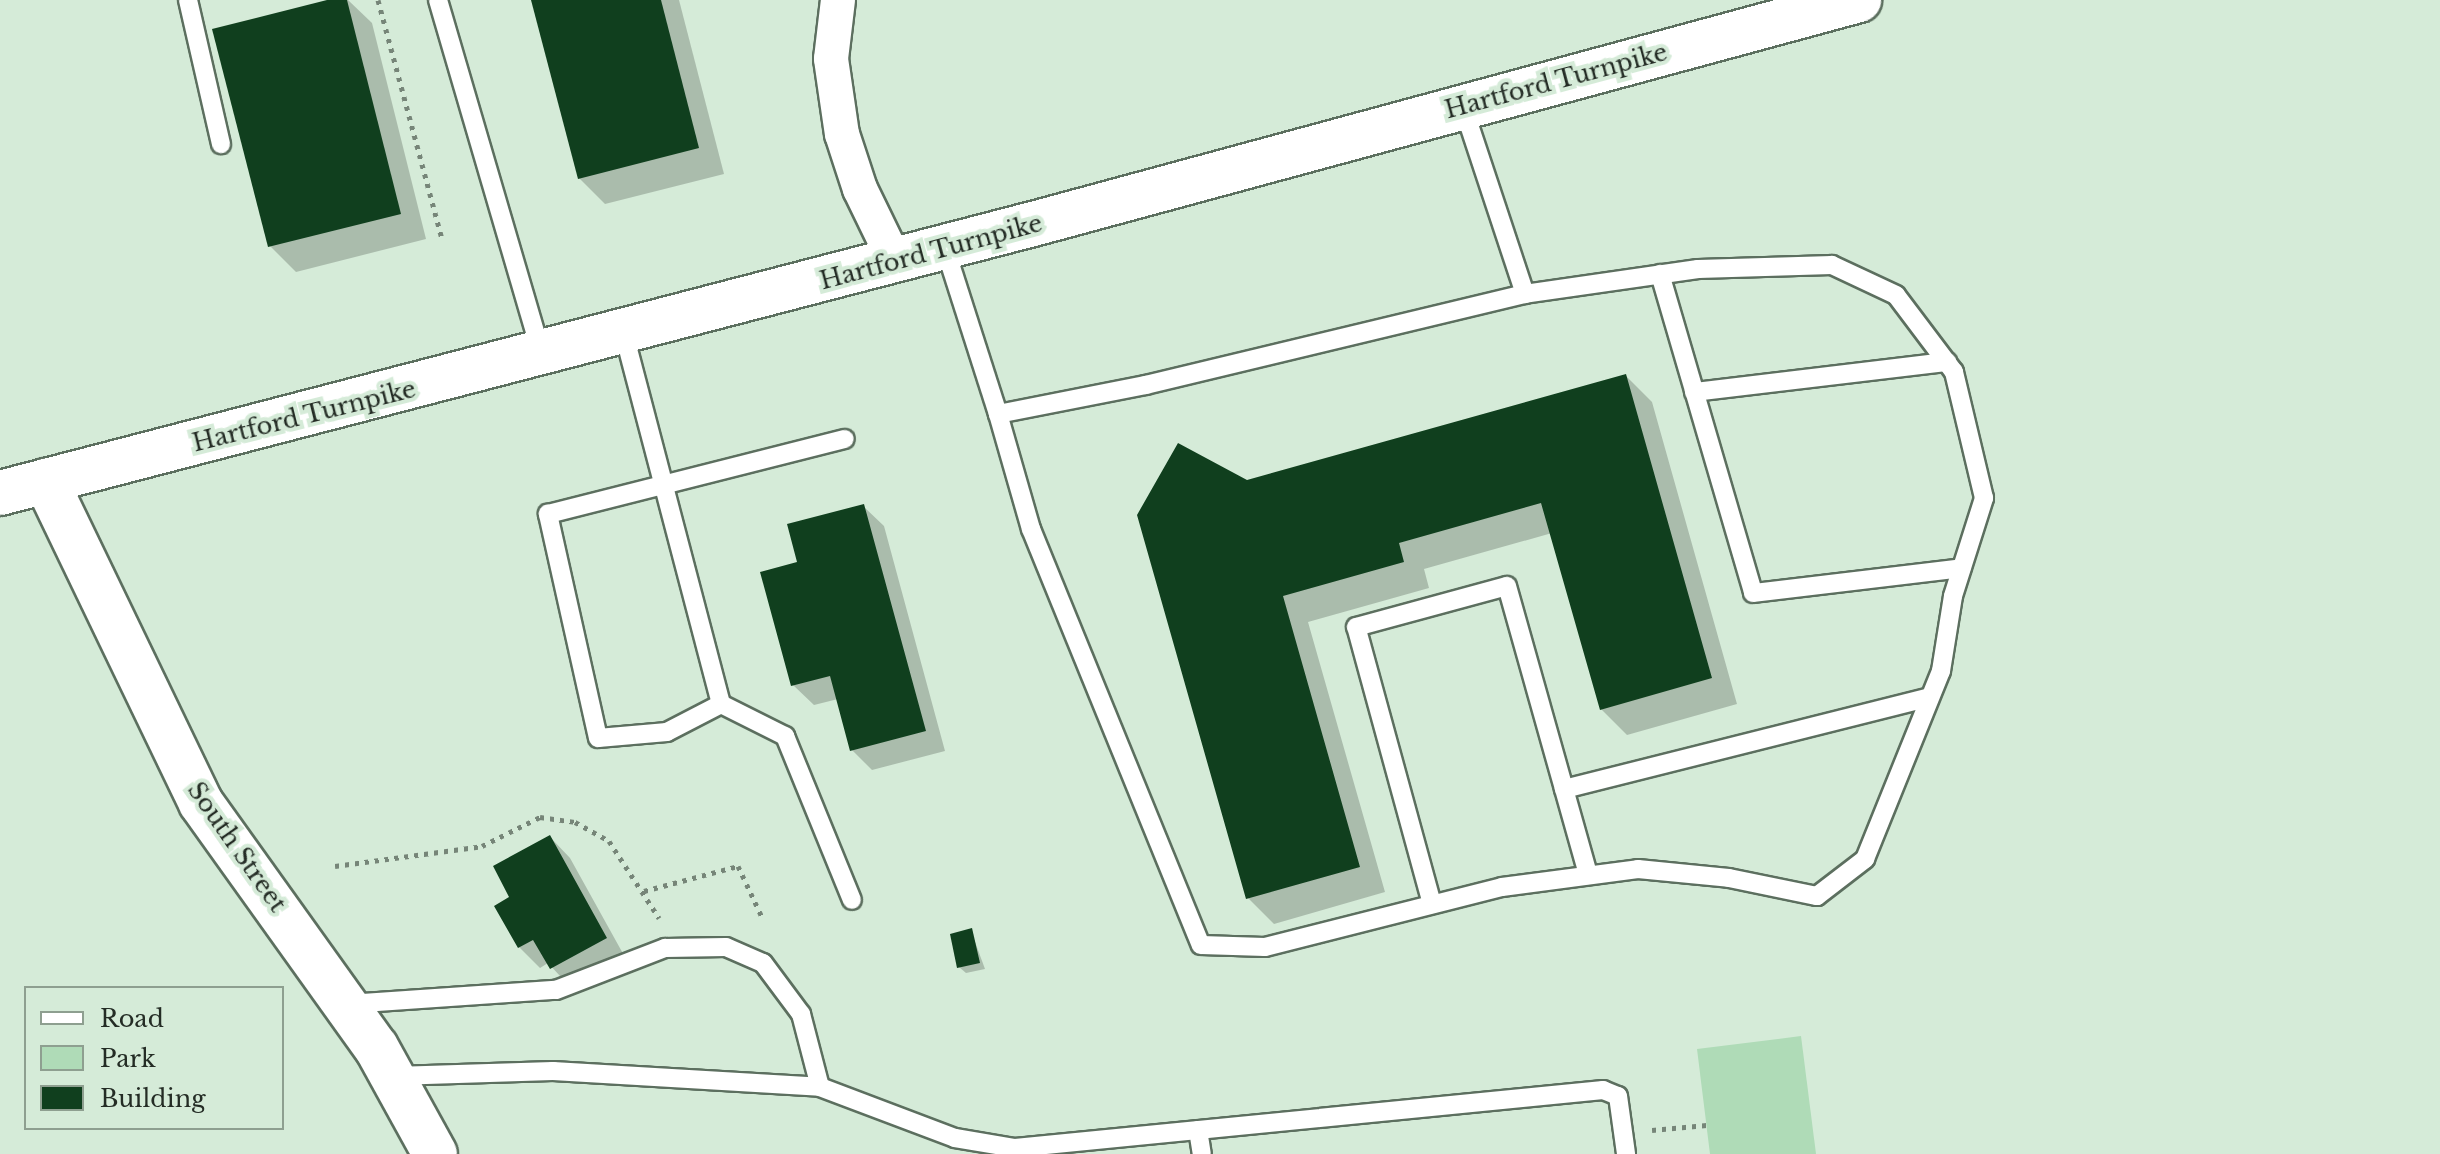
<!DOCTYPE html>
<style>
body{margin:0}
#map{position:relative;width:2440px;height:1154px;overflow:hidden;background:#d5ebd8;font-family:"Libre Baskerville",serif}
div>[style]{position:absolute}
[style*='--x']{left:calc(var(--x)*1px);top:calc(var(--y)*1px);width:calc(var(--w)*1px);rotate:calc(var(--a)*1deg)}
.green>*{inset:0;background:#afdbb7}
.shadow>*{inset:0;background:#0003}
.building>*{inset:0;background:#103f1e}
.path>*{height:5px;margin-top:-2.5px;transform-origin:0;background:repeating-linear-gradient(90deg,#768578 0 4px,transparent 0 10px)}
.roads{filter:drop-shadow(2px 0 #5c6f5f) drop-shadow(-2px 0 #5c6f5f) drop-shadow(0 2px #5c6f5f) drop-shadow(0 -2px #5c6f5f)}
.lane>*{height:18px;margin:-9px;padding:0 9px;transform-origin:9px;border-radius:9px;background:#fff}
.street>*{height:34px;margin:-17px;padding:0 17px;transform-origin:17px;border-radius:17px;background:#fff}
.secondary>*{height:44px;margin:-22px;padding:0 22px;transform-origin:22px;border-radius:22px;background:#fff}
.primary>*{height:44px;margin:-22px;padding:0 22px;transform-origin:22px;border-radius:22px;background:#fff}
.highway>*{height:44px;margin:-22px;padding:0 22px;transform-origin:22px;border-radius:22px;background:#fff}
span{translate:-50% -50%;white-space:nowrap;text-align:center;line-height:1.15;-webkit-text-stroke:8px #d5ebd8;paint-order:stroke}
.street-label{font-size:24px;color:#242c25}
.legend{position:absolute;left:24px;top:986px;width:260px;height:144px;box-sizing:border-box;background:#d5ebd8;border:2px solid #8e9f90;margin:0;padding:10px 14px;list-style:none;font-size:24px;color:#242c25}
.legend li{display:flex;align-items:center;gap:16px;height:40px}
.legend b{width:40px;border:2px solid #8e9f90}
</style>
<div id="map">
<div class="green">
<div style="clip-path:polygon(1801px 1036px,1816px 1154px,1710px 1154px,1697px 1049px)"></div>
</div>
<div class="shadow">
<div style="clip-path:polygon(336px 0,348px 0,372px 23px,426px 239px,296px 272px,270px 246px)"></div>
<div style="clip-path:polygon(533px 0,679px 0,724px 174px,605px 204px,579px 178px)"></div>
<div style="clip-path:polygon(1626px 376px,1652px 402px,1737px 704px,1627px 735px,1601px 709px,1552px 533px,1424px 569px,1429px 588px,1308px 622px,1385px 892px,1274px 924px,1248px 898px,1247px 482px)"></div>
<div style="clip-path:polygon(863px 506px,884px 526px,945px 751px,872px 770px,852px 750px,838px 699px,814px 705px,793px 685px,799px 563px)"></div>
<div style="clip-path:polygon(550px 837px,570px 858px,626px 959px,572px 989px,548px 963px,540px 968px,519px 947px,512px 898px)"></div>
<div style="clip-path:polygon(971px 931px,985px 969px,966px 973px,959px 967px)"></div>
</div>
<div class="building">
<div style="clip-path:polygon(327px 0,347px 0,401px 214px,268px 247px,212px 29px)"></div>
<div style="clip-path:polygon(531px 0,661px 0,699px 148px,578px 179px)"></div>
<div style="clip-path:polygon(1626px 374px,1712px 678px,1600px 710px,1541px 503px,1399px 543px,1404px 562px,1283px 596px,1360px 867px,1246px 899px,1137px 515px,1178px 443px,1247px 480px)"></div>
<div style="clip-path:polygon(864px 504px,926px 731px,850px 751px,830px 676px,791px 686px,760px 572px,797px 562px,787px 524px)"></div>
<div style="clip-path:polygon(550px 835px,607px 938px,550px 969px,533px 940px,518px 948px,494px 906px,509px 897px,493px 866px)"></div>
<div style="clip-path:polygon(972px 928px,980px 963px,957px 968px,950px 934px)"></div>
</div>
<div class="path">
<div style="--x:378;--y:0;--w:247;--a:75"></div>
<div style="--x:335;--y:866;--w:148;--a:-7.7"></div>
<div style="--x:482;--y:846;--w:65;--a:-26.6"></div>
<div style="--x:540;--y:817;--w:35;--a:8"></div>
<div style="--x:575;--y:822;--w:39;--a:29"></div>
<div style="--x:609;--y:841;--w:92;--a:57"></div>
<div style="--x:644;--y:891;--w:97;--a:-14.9"></div>
<div style="--x:738;--y:866;--w:56;--a:64.8"></div>
<div style="--x:1652;--y:1130;--w:55;--a:-5.2"></div>
</div>
<div class="roads">
<div class="lane">
<div style="--x:188;--y:0;--w:148;--a:77.1"></div>
<div style="--x:438;--y:0;--w:367;--a:73.7"></div>
<div style="--x:945;--y:248;--w:174;--a:72.3"></div>
<div style="--x:998;--y:414;--w:151;--a:-11.1"></div>
<div style="--x:1146;--y:385;--w:390;--a:-13.5"></div>
<div style="--x:1525;--y:294;--w:198;--a:-108.3"></div>
<div style="--x:1660;--y:274;--w:332;--a:73.7"></div>
<div style="--x:1753;--y:593;--w:210;--a:-6.8"></div>
<div style="--x:624;--y:334;--w:383;--a:75.3"></div>
<div style="--x:721;--y:704;--w:72;--a:26.6"></div>
<div style="--x:785;--y:736;--w:177;--a:67.8"></div>
<div style="--x:1694;--y:392;--w:255;--a:-6.8"></div>
<div style="--x:998;--y:414;--w:120;--a:74"></div>
<div style="--x:1031;--y:529;--w:449;--a:67.8"></div>
<div style="--x:1201;--y:945;--w:64;--a:1.8"></div>
<div style="--x:1265;--y:947;--w:244;--a:-14.2"></div>
<div style="--x:1502;--y:887;--w:137;--a:-7.5"></div>
<div style="--x:1638;--y:869;--w:91;--a:5.6"></div>
<div style="--x:1729;--y:878;--w:90;--a:11.6"></div>
<div style="--x:1817;--y:896;--w:61;--a:-37.6"></div>
<div style="--x:1865;--y:859;--w:203;--a:-68"></div>
<div style="--x:1941;--y:671;--w:76;--a:-80.9"></div>
<div style="--x:1953;--y:596;--w:103;--a:-72.4"></div>
<div style="--x:1984;--y:498;--w:130;--a:-103.4"></div>
<div style="--x:1954;--y:372;--w:96;--a:-127"></div>
<div style="--x:1896;--y:295;--w:71;--a:-154.9"></div>
<div style="--x:1832;--y:265;--w:134;--a:178.3"></div>
<div style="--x:1698;--y:269;--w:175;--a:171.8"></div>
<div style="--x:721;--y:704;--w:61;--a:152.6"></div>
<div style="--x:667;--y:732;--w:69;--a:175"></div>
<div style="--x:598;--y:738;--w:230;--a:-102.6"></div>
<div style="--x:548;--y:514;--w:306;--a:-14.2"></div>
<div style="--x:1564;--y:789;--w:377;--a:-14.1"></div>
<div style="--x:1432;--y:904;--w:287;--a:-105.3"></div>
<div style="--x:1356;--y:627;--w:156;--a:-15.2"></div>
<div style="--x:1507;--y:586;--w:300;--a:74.3"></div>
<div style="--x:348;--y:1004;--w:208;--a:-3.9"></div>
<div style="--x:556;--y:990;--w:117;--a:-21.1"></div>
<div style="--x:665;--y:948;--w:61;--a:-0.9"></div>
<div style="--x:726;--y:947;--w:40;--a:23.4"></div>
<div style="--x:763;--y:963;--w:64;--a:53.3"></div>
<div style="--x:801;--y:1014;--w:75;--a:75.4"></div>
<div style="--x:394;--y:1076;--w:159;--a:-1.8"></div>
<div style="--x:553;--y:1071;--w:267;--a:3.4"></div>
<div style="--x:820;--y:1087;--w:144;--a:20.7"></div>
<div style="--x:955;--y:1138;--w:61;--a:9.5"></div>
<div style="--x:1015;--y:1148;--w:591;--a:-5.63"></div>
<div style="--x:1603;--y:1090;--w:16;--a:22"></div>
<div style="--x:1618;--y:1096;--w:59;--a:82.1"></div>
<div style="--x:1198;--y:1130;--w:24;--a:81"></div>
</div>
<div class="street">
<div style="--x:838;--y:0;--w:59;--a:96.8"></div>
<div style="--x:831;--y:59;--w:76;--a:81.7"></div>
<div style="--x:842;--y:134;--w:58;--a:71.9"></div>
<div style="--x:860;--y:189;--w:80;--a:64.1"></div>
</div>
<div class="secondary">
<div style="--x:46;--y:481;--w:357;--a:64.3"></div>
<div style="--x:201;--y:803;--w:300;--a:54.4"></div>
<div style="--x:376;--y:1047;--w:122;--a:61.1"></div>
</div>
<div class="primary">
<div style="--x:1033;--y:224;--w:856;--a:-15.17"></div>
</div>
<div class="highway">
<div style="--x:0;--y:493;--w:1067;--a:-14.6"></div>
</div>
</div>
<div class="street-label">
<span style="left:1556px;top:81px;rotate:-15deg">Hartford Turnpike</span>
<span style="left:931px;top:252px;rotate:-15deg">Hartford Turnpike</span>
<span style="left:304px;top:416px;rotate:-14deg">Hartford Turnpike</span>
<span style="left:237px;top:847px;rotate:55deg">South Street</span>
</div>
<ul class="legend">
<li><b style="height:10px;background:#fff"></b>Road</li>
<li><b style="height:22px;background:#afdbb7"></b>Park</li>
<li><b style="height:22px;background:#103f1e"></b>Building</li>
</ul>
</div>
